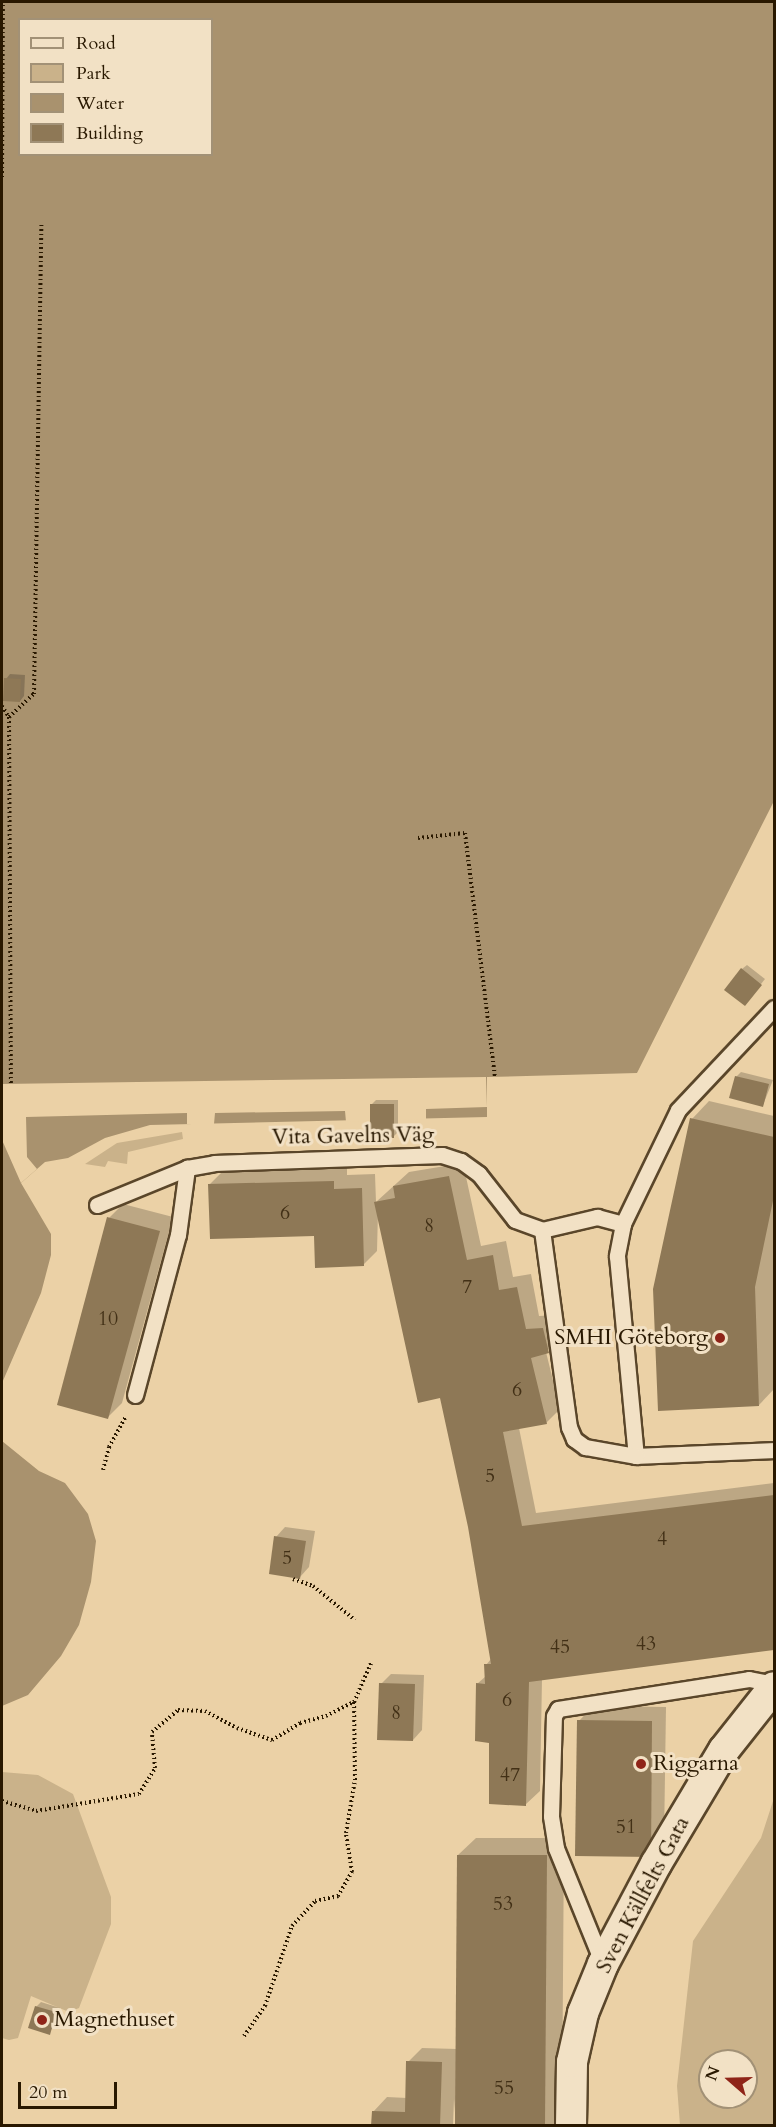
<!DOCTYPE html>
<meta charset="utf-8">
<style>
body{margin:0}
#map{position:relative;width:776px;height:2127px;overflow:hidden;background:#ebd1a6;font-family:Cardo,serif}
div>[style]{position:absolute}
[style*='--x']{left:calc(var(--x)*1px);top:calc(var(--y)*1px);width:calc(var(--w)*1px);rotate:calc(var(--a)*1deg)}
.green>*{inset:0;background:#cab28a}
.water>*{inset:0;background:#a9926e}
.pier>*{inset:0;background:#ebd1a6}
.shadow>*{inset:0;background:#0003}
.building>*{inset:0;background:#8e7856}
.path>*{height:4px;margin-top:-2px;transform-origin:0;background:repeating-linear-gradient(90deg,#291800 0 1.5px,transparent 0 4.5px)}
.roads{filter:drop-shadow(2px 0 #5a462a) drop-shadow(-2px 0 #5a462a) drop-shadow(0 2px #5a462a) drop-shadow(0 -2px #5a462a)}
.service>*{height:15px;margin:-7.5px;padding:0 7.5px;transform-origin:7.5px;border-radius:7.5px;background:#f2e1c5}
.minor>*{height:30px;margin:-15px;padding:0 15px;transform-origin:15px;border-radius:15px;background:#f2e1c5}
.dots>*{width:16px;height:16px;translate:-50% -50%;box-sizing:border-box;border:3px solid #f2e1c5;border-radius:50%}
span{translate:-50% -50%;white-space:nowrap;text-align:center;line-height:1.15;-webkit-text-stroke:6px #f2e1c5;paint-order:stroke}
.number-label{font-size:20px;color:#423016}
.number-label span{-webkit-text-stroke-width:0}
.street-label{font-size:22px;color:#291800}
.poi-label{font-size:22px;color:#291800}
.right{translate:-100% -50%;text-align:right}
.left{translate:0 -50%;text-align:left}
.frame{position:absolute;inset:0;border:3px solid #291800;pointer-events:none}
.legend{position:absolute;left:18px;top:18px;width:195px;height:138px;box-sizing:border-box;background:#f2e1c5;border:2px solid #a29176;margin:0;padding:8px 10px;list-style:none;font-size:18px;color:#291800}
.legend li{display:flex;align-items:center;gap:12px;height:30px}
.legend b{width:30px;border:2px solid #a29176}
.north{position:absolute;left:698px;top:2049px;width:60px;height:60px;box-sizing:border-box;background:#f2e1c5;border:2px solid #a29176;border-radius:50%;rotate:290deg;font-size:16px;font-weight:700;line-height:24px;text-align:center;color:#291800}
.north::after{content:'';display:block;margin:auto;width:21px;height:27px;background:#8f2418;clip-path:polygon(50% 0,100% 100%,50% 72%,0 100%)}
.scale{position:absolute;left:18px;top:2082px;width:99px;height:27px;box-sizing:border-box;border:3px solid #291800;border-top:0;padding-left:8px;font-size:18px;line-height:21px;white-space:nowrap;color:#291800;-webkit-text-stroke:4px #f2e1c5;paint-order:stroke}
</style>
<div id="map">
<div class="green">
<div style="clip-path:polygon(182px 1132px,183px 1139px,128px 1152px,127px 1164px,108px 1161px,105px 1167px,85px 1164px,117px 1143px)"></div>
<div style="clip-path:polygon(2px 1772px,38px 1775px,73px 1794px,111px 1897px,111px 1924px,79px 2008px,69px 2012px,31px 1996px,18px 2038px,9px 2040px,2px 2038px)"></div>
<div style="clip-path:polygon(evenodd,774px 1798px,774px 2125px,680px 2125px,677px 2086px,693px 1941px,761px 1838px,774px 1798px,710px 2061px,746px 2061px,746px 2097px,710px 2097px,710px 2061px)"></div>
</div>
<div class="water">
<div style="clip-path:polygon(evenodd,2px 2px,774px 2px,774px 801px,637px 1073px,487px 1077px,487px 1117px,150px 1125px,105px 1138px,68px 1158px,45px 1162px,21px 1183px,51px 1234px,51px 1255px,41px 1293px,2px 1383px,2px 2px,20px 20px,212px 20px,212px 154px,20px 154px,20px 20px)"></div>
<div style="clip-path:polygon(2px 1441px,39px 1471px,65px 1483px,88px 1514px,96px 1541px,91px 1582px,79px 1625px,61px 1656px,28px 1695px,2px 1706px)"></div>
</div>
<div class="pier">
<div style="clip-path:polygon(486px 1077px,487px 1107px,426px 1109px,426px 1119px,346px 1122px,345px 1111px,215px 1113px,214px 1124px,187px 1124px,187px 1113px,26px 1117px,27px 1157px,37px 1169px,21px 1183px,2px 1140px,2px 1084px)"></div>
</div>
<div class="shadow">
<div style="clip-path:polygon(10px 674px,25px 675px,24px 696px,20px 701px,6px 679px)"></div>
<div style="clip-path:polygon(747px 965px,765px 979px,749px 999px,742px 969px)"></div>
<div style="clip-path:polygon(741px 1072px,773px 1080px,763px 1105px,736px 1077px)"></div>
<div style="clip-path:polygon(376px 1100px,398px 1100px,398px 1132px,393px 1137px,371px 1105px)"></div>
<div style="clip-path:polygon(709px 1101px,774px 1116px,774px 1389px,759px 1405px,692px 1119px)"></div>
<div style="clip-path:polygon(463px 1163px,481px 1246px,506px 1241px,513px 1277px,531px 1274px,539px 1316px,557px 1315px,562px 1337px,546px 1352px,560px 1409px,546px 1423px,519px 1428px,536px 1513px,774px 1483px,774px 1649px,542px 1679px,540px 1791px,525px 1805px,491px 1741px,477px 1684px,486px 1676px,486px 1665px,491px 1659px,469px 1526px,441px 1396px,378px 1212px,377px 1251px,363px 1265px,316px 1235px,209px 1185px,224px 1170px,347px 1167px,347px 1175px,375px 1174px,376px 1202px,409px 1172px)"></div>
<div style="clip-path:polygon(123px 1204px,173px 1217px,122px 1403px,108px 1417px,109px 1218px)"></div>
<div style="clip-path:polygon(285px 1527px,315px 1531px,309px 1567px,300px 1577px,276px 1537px)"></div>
<div style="clip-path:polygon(391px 1674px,424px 1675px,422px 1730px,413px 1740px,381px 1684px)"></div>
<div style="clip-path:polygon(593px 1706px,666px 1707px,664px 1841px,650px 1855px,579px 1721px)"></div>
<div style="clip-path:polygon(476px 1838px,564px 1838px,562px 2117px,554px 2126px,456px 2126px,454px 2099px,453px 2126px,373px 2126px,373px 2112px,387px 2097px,407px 2098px,408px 2062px,422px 2048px,457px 2049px,458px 1855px)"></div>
<div style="clip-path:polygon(41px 2002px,60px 2008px,50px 2033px,36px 2007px)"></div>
</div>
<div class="building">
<div style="clip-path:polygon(4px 678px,21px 679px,20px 702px,3px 701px)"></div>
<div style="clip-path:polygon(741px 968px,762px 985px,745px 1006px,724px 990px)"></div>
<div style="clip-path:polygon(735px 1076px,769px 1084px,763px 1107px,729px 1098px)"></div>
<div style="clip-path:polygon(370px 1104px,394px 1104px,394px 1138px,370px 1138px)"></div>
<div style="clip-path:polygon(690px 1118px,774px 1137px,774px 1196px,755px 1287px,759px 1406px,658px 1411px,653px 1289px)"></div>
<div style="clip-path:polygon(449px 1176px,467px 1260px,493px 1255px,499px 1290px,517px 1287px,526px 1329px,543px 1328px,549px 1353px,531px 1358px,547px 1424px,503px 1432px,522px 1526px,774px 1495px,774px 1650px,529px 1682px,526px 1806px,489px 1804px,489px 1743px,475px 1741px,476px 1683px,485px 1684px,484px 1664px,491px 1664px,468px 1527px,440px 1398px,418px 1403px,374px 1202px,395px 1198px,393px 1186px)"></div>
<div style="clip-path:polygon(334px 1181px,334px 1189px,362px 1188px,364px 1266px,315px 1268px,314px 1236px,210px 1239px,208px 1184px)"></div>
<div style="clip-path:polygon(107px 1217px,160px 1231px,108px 1419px,57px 1405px)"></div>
<div style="clip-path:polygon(274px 1536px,306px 1541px,300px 1579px,269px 1574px)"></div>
<div style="clip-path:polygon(379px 1683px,415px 1684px,413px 1741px,377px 1740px)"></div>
<div style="clip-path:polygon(577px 1720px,652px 1721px,651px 1857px,575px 1856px)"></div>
<div style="clip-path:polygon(457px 1855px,547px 1855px,545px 2126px,455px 2126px)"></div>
<div style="clip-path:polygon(35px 2006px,56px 2012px,50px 2035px,28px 2028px)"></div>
<div style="clip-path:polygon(406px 2061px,442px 2062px,440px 2126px,371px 2126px,372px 2111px,405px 2112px)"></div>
</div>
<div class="path">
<div style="--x:2;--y:177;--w:175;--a:-89.7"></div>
<div style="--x:2;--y:706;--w:13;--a:58"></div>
<div style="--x:9;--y:717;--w:367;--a:89.7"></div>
<div style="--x:9;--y:717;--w:34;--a:-43"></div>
<div style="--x:34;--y:694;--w:469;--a:-89.1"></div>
<div style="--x:418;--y:838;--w:47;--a:-6.1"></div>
<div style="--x:465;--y:833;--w:246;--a:83"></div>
<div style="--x:103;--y:1470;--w:24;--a:-75"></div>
<div style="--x:109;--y:1447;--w:35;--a:-61"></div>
<div style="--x:293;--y:1579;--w:21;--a:19"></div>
<div style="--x:313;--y:1586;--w:54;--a:39"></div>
<div style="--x:2;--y:1801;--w:35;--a:16"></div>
<div style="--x:36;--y:1811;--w:104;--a:-9.4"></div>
<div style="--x:139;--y:1794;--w:31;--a:-58"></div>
<div style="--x:155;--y:1768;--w:36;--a:-95"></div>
<div style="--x:152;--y:1732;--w:34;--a:-40"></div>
<div style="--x:178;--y:1710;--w:27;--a:2"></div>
<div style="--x:205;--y:1711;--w:36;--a:28"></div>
<div style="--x:237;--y:1728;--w:37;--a:19"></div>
<div style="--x:272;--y:1740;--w:33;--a:-31"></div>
<div style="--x:300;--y:1723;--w:27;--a:-15"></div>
<div style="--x:326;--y:1716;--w:31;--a:-27"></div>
<div style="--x:244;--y:2036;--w:37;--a:-55"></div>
<div style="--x:265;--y:2006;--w:84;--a:-71.4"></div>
<div style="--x:292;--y:1926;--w:34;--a:-47"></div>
<div style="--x:315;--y:1901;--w:24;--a:-12"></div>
<div style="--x:338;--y:1896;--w:28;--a:-60"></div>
<div style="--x:352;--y:1872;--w:39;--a:-99"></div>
<div style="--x:346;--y:1833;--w:54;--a:-80.4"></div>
<div style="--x:355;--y:1780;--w:78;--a:-90.7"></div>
<div style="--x:354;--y:1702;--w:43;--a:-66.4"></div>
</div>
<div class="roads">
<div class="service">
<div style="--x:774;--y:1008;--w:140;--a:133.3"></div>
<div style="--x:678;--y:1110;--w:127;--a:115.8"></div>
<div style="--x:623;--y:1224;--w:33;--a:101"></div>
<div style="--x:617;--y:1256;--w:201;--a:84.6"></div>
<div style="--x:636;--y:1456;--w:138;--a:-2.5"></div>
<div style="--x:97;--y:1205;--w:97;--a:-22.3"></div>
<div style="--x:187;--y:1168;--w:27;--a:-10"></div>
<div style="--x:214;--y:1163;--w:228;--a:-2"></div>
<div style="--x:442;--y:1155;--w:20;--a:18"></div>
<div style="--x:461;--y:1161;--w:22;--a:36"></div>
<div style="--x:479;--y:1174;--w:58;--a:52"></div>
<div style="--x:515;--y:1220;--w:29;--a:20"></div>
<div style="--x:542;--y:1230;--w:57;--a:-13.3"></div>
<div style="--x:597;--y:1217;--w:27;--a:15"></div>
<div style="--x:542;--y:1230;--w:199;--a:82.2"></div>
<div style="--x:569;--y:1427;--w:13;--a:67"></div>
<div style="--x:574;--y:1439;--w:14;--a:36"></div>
<div style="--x:585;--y:1447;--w:52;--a:10"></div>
<div style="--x:135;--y:1395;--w:166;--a:-75"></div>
<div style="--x:178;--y:1235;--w:68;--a:-82.3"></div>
<div style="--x:603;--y:1964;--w:125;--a:-112.1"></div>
<div style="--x:556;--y:1848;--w:32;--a:-99"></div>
<div style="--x:551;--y:1816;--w:100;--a:-88.3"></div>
<div style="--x:554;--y:1716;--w:8;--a:-60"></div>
<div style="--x:558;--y:1709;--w:193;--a:-8.9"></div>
<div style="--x:749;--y:1679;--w:25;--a:11"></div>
</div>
<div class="minor">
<div style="--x:571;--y:2126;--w:64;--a:-89.1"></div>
<div style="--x:572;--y:2062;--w:50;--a:-77.3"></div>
<div style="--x:583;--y:2013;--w:53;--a:-67.8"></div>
<div style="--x:603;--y:1964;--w:113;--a:-62.1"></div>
<div style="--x:656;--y:1864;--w:133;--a:-59.2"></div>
<div style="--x:724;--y:1750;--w:80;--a:-51.6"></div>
</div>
</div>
<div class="dots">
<div style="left:720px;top:1338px;background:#8f2418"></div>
<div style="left:641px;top:1764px;background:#8f2418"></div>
<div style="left:42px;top:2020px;background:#8f2418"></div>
</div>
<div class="number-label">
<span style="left:285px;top:1212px">6</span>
<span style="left:429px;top:1225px">8</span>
<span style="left:467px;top:1286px">7</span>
<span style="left:108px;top:1318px">10</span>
<span style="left:517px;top:1389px">6</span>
<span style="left:490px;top:1475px">5</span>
<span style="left:662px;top:1538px">4</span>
<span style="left:287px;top:1557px">5</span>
<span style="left:646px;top:1643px">43</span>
<span style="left:560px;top:1646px">45</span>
<span style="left:507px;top:1699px">6</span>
<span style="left:396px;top:1712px">8</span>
<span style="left:510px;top:1774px">47</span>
<span style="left:626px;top:1826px">51</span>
<span style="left:503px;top:1903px">53</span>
<span style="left:504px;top:2087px">55</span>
</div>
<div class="street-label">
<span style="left:353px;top:1136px;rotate:-1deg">Vita Gavelns Väg</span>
<span style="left:643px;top:1895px;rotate:-62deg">Sven Källfelts Gata</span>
</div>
<div class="poi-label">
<span class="right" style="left:708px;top:1338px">SMHI Göteborg</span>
<span class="left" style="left:653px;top:1764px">Riggarna</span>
<span class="left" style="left:54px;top:2020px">Magnethuset</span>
</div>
<div class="frame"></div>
<ul class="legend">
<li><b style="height:8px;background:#f2e1c5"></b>Road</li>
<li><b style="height:16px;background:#cab28a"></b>Park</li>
<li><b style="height:16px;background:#a9926e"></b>Water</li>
<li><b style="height:16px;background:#8e7856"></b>Building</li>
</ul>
<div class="north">N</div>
<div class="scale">20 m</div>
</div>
